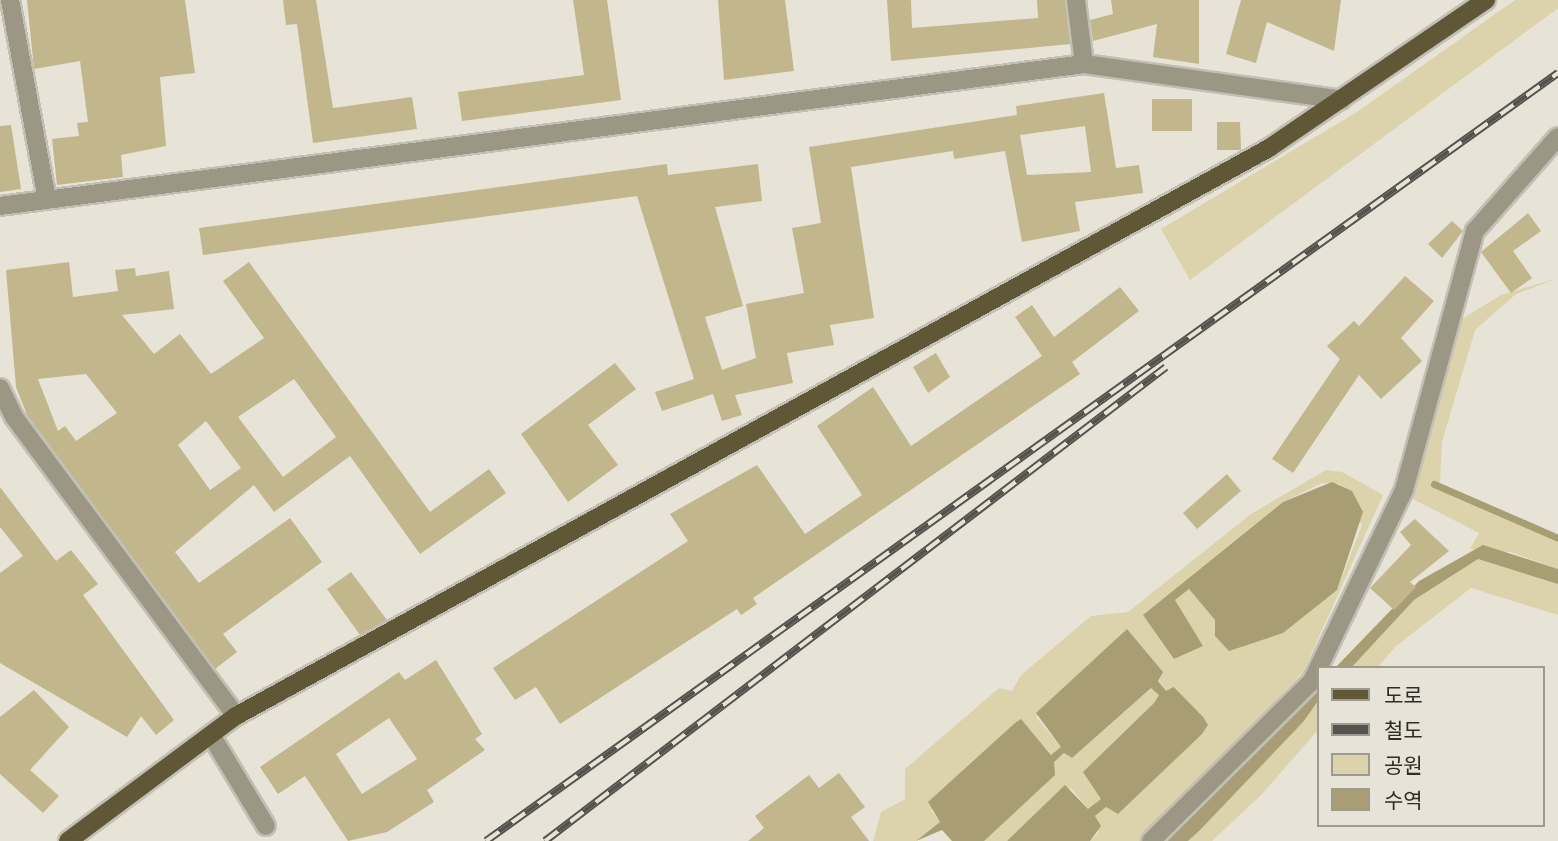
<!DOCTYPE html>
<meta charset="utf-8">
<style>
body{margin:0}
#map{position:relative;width:1558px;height:841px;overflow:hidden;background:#e7e4d7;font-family:Poppins,"Noto Sans KR",sans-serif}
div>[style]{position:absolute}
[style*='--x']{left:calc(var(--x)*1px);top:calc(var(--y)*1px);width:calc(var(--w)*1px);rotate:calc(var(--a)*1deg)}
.green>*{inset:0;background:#dcd2ab}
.water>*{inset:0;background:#a89d73}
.stream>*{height:7px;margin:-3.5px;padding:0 3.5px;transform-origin:3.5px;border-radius:3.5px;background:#a89d73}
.building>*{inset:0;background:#c2b68c}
.roads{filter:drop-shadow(2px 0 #c2bfb4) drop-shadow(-2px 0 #c2bfb4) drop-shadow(0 2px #c2bfb4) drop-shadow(0 -2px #c2bfb4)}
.minor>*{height:18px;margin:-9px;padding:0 9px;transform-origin:9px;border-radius:9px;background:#9c9785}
.major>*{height:18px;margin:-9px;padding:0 9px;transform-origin:9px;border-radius:9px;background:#605737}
.rail>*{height:8px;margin-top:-4px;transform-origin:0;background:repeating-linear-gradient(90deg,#e7e4d7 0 16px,#55534d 0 32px);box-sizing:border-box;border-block:2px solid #55534d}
span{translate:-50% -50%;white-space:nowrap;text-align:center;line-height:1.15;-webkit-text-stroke:6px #e7e4d7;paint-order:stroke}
.legend{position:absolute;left:1317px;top:666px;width:228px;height:161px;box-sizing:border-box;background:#e7e4d7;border:2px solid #9d9b91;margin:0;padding:9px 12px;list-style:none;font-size:21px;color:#2e2d28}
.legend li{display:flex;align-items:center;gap:14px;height:35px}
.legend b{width:35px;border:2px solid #9d9b91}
</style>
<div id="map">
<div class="green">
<div style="clip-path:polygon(1515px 0,1558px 0,1558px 8px,1190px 280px,1161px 229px,1357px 112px)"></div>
<div style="clip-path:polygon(1558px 278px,1516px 294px,1475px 330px,1442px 442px,1440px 482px,1431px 484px,1558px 541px,1558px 569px,1511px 552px,1470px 549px,1479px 533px,1413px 499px,1462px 319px,1501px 295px)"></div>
<div style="clip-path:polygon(evenodd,1326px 470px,1342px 472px,1383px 495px,1303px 672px,1142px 841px,1090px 841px,1098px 833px,1094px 817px,1106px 807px,1118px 814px,1208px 725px,1175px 687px,1166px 692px,1127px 629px,1036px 717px,1061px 747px,1052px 755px,1021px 720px,931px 810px,940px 822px,916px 841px,873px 841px,881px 812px,905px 799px,905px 769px,999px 688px,1012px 691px,1021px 675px,1091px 616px,1128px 612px,1251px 514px,1326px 470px,1322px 483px,1340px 484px,1362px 525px,1337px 590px,1272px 635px,1215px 620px,1189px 589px,1174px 600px,1203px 646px,1174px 659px,1143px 615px,1283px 502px,1322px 483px)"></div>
<div style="clip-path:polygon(1478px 559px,1558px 584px,1558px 615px,1471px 588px,1396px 646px,1377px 668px,1351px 668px,1414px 600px)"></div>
<div style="clip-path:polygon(1151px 688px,1159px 695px,1154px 703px,1084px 772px,1102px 799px,1088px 809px,1071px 788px,1007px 841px,984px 841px,1053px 762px,1065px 753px,1072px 758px)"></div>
<div style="clip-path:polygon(1318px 701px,1318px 730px,1261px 795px,1212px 841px,1188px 841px)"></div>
</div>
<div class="water">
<div style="clip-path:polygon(1332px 482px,1352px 491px,1363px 512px,1337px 590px,1283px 633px,1229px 651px,1215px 636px,1215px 620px,1189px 589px,1175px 600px,1203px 646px,1174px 659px,1143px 615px,1283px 502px)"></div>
<div style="clip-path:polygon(1483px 545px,1558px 569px,1558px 584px,1478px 559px,1414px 600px,1351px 668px,1335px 668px,1419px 581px)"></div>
<div style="clip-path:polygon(1127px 629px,1163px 672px,1158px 681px,1166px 691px,1174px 687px,1203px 717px,1208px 725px,1202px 734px,1118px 814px,1106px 807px,1095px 816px,1101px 826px,1090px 841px,1007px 841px,1065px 785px,1088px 809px,1101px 799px,1083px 772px,1154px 703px,1159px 695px,1151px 688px,1072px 758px,1064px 753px,1054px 762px,1055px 775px,984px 841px,952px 841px,942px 830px,916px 841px,940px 822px,928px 802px,1015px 723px,1021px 719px,1051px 755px,1061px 747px,1036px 713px)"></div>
<div style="clip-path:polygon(1318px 686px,1318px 701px,1303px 722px,1200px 830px,1188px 841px,1167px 841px)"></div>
</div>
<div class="stream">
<div style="--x:1434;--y:484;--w:135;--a:23.5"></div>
</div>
<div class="building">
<div style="clip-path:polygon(27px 0,185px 0,195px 73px,160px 77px,166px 146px,121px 155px,123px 177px,57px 185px,52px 139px,79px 136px,77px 123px,88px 122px,80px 61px,34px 69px)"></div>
<div style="clip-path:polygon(283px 0,316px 0,333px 108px,412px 97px,417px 129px,313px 143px,297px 24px,286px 25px)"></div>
<div style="clip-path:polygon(573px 0,607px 0,621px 100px,462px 121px,458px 92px,584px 75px)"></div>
<div style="clip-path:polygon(718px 0,785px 0,794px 71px,724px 80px)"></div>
<div style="clip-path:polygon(887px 0,911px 0,912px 28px,1038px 18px,1037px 0,1065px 0,1070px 44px,891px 61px)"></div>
<div style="clip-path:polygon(1111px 0,1199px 0,1199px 64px,1153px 57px,1157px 24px,1093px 41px,1090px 20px,1113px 14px)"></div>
<div style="clip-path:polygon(1241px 0,1341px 0,1334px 51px,1267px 22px,1256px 63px,1226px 54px)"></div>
<div style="clip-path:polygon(evenodd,1104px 93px,1116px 168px,1139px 165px,1143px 193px,1075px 202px,1080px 231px,1022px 242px,1005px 151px,954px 159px,953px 151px,851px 167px,874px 318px,830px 325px,834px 345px,787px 353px,793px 383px,735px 395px,742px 415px,722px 421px,713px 394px,662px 411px,655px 392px,694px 379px,637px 196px,203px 255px,199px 228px,667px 164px,668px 175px,758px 164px,762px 201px,715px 207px,743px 306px,705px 317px,722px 370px,756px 358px,746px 304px,804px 293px,792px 228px,821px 223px,809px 147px,1017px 115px,1016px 106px,1104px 93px,1085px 126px,1091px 172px,1027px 175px,1020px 135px,1085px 126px)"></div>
<div style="clip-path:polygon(1152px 99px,1192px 99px,1192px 131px,1152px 131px)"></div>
<div style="clip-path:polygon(1217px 122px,1240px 122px,1241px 150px,1217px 150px)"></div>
<div style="clip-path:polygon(11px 125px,21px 189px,0 192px,0 126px)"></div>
<div style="clip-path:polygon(1528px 213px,1541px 231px,1513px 251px,1532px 278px,1511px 293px,1481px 252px)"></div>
<div style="clip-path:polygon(1452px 221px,1463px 231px,1442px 258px,1428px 244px)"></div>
<div style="clip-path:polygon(evenodd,69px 262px,73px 297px,118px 291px,115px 270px,135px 268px,136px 276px,169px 271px,174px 309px,122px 315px,154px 354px,180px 334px,211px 374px,264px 338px,223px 281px,249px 262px,430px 512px,489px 469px,506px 493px,420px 554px,350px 456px,274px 512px,254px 485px,175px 552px,199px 583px,290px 518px,322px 562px,223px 634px,237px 652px,215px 669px,27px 415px,16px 387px,6px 270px,69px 262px,86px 374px,117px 413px,76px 441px,65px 426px,58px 431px,38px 379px,86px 374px,69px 262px,294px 379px,336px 437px,283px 477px,238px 417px,294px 379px,69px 262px,206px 421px,241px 468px,210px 490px,178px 445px,206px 421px)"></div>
<div style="clip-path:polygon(1405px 276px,1434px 301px,1401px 338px,1422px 361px,1381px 399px,1359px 375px,1293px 473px,1272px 459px,1340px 359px,1327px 346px,1354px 321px,1359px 326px)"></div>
<div style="clip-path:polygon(1120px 287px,1139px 311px,1072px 362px,1080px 374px,753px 598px,757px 604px,741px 615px,737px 609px,560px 724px,536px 687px,515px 700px,493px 668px,688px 541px,670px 514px,757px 465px,805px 534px,862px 495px,817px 426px,873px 387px,911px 446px,1042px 356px,1015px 317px,1032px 305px,1054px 337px)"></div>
<div style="clip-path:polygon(936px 353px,950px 377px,928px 393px,913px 367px)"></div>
<div style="clip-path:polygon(615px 363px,636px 389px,588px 425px,618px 465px,568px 502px,521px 434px)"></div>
<div style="clip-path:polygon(1227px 474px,1241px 491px,1197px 529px,1183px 513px)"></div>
<div style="clip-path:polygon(0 487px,56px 561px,71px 550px,98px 584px,83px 595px,174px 720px,156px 735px,141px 716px,127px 737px,0 663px,0 573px,23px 556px,0 527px)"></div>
<div style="clip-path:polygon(1415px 519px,1449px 551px,1410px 582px,1416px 587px,1394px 610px,1370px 588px,1411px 545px,1400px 532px)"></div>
<div style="clip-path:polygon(351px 572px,387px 620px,360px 635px,327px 589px)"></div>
<div style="clip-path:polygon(evenodd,436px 660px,482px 734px,475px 739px,485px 750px,427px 790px,434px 802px,387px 832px,348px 841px,305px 776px,278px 794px,260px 767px,399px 672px,405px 680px,436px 660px,389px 718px,417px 759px,362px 794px,336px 754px,389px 718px)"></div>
<div style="clip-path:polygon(34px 690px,69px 727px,30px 770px,59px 796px,43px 813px,0 774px,0 717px)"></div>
<div style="clip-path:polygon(839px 773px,865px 807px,851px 817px,869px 841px,748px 841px,764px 828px,755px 816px,809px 775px,819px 788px)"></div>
</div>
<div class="roads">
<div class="minor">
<div style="--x:10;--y:0;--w:203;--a:79.5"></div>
<div style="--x:1076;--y:0;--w:64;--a:82.9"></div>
<div style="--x:0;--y:206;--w:1093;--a:-7.46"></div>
<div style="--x:1084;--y:64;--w:260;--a:7.9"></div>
<div style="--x:0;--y:388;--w:32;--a:64"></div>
<div style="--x:14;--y:417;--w:372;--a:53.4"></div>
<div style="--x:211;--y:735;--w:106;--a:58.9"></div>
<div style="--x:1151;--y:841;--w:227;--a:-44.8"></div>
<div style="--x:1312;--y:681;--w:212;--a:-64.3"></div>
<div style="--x:1404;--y:490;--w:269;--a:-74.7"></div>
<div style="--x:1475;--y:231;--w:125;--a:-48.6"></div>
</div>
<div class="major">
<div style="--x:68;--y:841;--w:209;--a:-36.7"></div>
<div style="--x:236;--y:716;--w:1179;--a:-28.8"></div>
<div style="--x:1269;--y:148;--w:263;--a:-34.3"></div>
</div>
</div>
<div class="rail">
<div style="--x:486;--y:841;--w:1319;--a:-35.62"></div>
<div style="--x:545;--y:841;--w:781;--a:-37.35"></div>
</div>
<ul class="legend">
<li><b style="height:9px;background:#605737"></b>도로</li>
<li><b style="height:9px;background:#55534d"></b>철도</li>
<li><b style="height:19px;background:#dcd2ab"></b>공원</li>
<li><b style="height:19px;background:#a89d73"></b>수역</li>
</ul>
</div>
